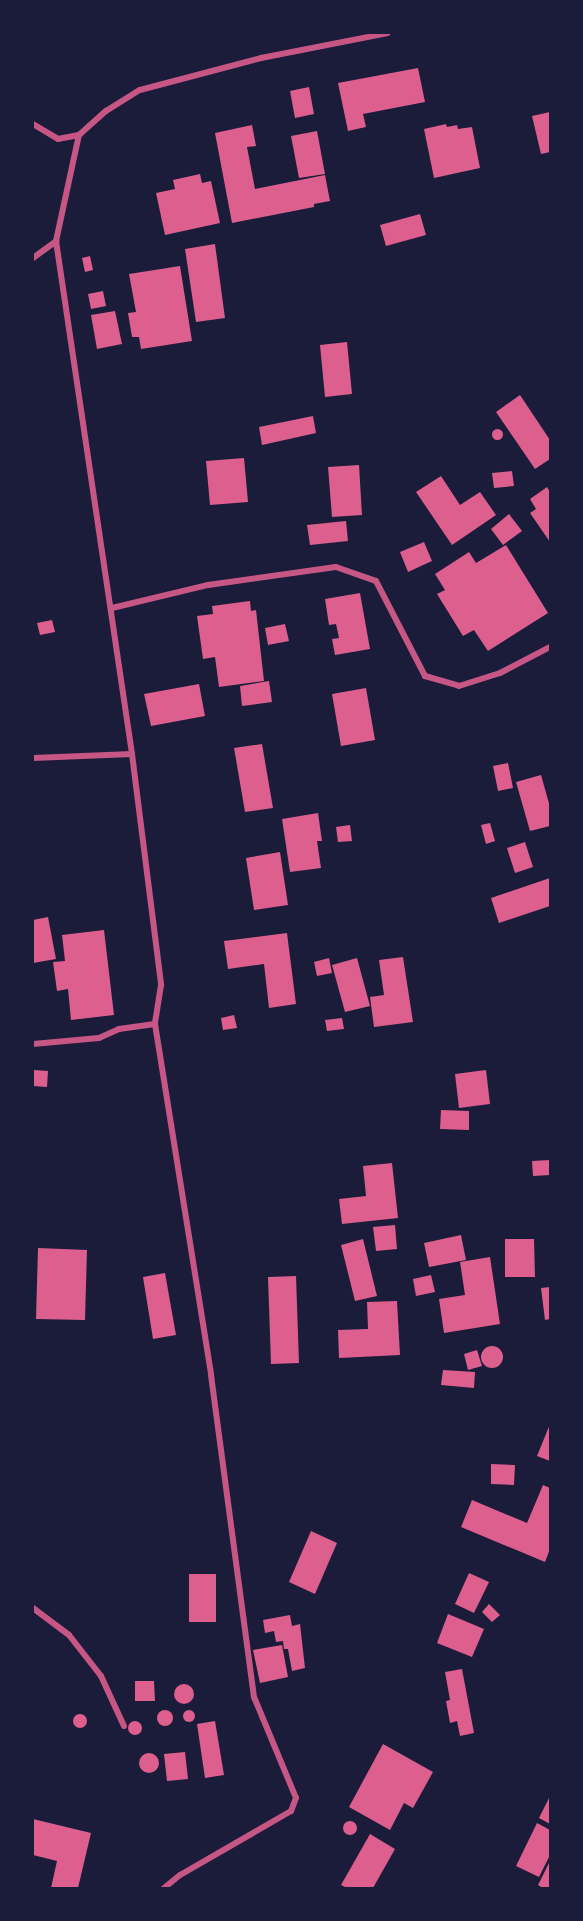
<!DOCTYPE html>
<style>
body{margin:0}
#map{position:relative;width:583px;height:1921px;overflow:hidden;background:#1b1b3a;font-family:Overpass,sans-serif}
div>[style]{position:absolute}
[style*='--x']{left:calc(var(--x)*1px);top:calc(var(--y)*1px);width:calc(var(--w)*1px);rotate:calc(var(--a)*1deg)}
.building>*{inset:0;background:#dd5f8e}
.round{border-radius:50%}
.minor>*{height:6px;margin:-3px;padding:0 3px;transform-origin:3px;border-radius:3px;background:#c65784}
span{translate:-50% -50%;white-space:nowrap;text-align:center;line-height:1.15;-webkit-text-stroke:6px #1b1b3a;paint-order:stroke}
.frame{position:absolute;inset:0;border:34px solid #1b1b3a;pointer-events:none}
</style>
<div id="map">
<div class="building">
<div style="clip-path:polygon(418px 68px,425px 102px,363px 114px,366px 127px,348px 131px,338px 83px)"></div>
<div style="clip-path:polygon(309px 87px,314px 114px,295px 118px,290px 91px)"></div>
<div style="clip-path:polygon(550px 112px,550px 152px,541px 154px,532px 116px)"></div>
<div style="clip-path:polygon(446px 124px,447px 127px,457px 125px,458px 129px,472px 127px,480px 168px,434px 178px,424px 129px)"></div>
<div style="clip-path:polygon(252px 125px,256px 146px,247px 147px,255px 189px,325px 175px,330px 201px,314px 204px,314px 207px,232px 223px,215px 133px)"></div>
<div style="clip-path:polygon(317px 131px,325px 174px,299px 178px,291px 136px)"></div>
<div style="clip-path:polygon(200px 174px,202px 183px,211px 181px,220px 223px,165px 235px,156px 193px,175px 189px,173px 180px)"></div>
<div style="clip-path:polygon(420px 214px,426px 235px,386px 246px,380px 225px)"></div>
<div style="clip-path:polygon(215px 244px,225px 318px,196px 322px,185px 249px)"></div>
<div style="clip-path:polygon(90px 256px,93px 270px,85px 272px,82px 258px)"></div>
<div style="clip-path:polygon(180px 266px,192px 341px,141px 349px,139px 337px,132px 337px,128px 313px,136px 312px,129px 274px)"></div>
<div style="clip-path:polygon(103px 291px,106px 306px,91px 309px,88px 294px)"></div>
<div style="clip-path:polygon(115px 311px,122px 344px,97px 349px,91px 315px)"></div>
<div style="clip-path:polygon(347px 342px,352px 394px,325px 397px,320px 345px)"></div>
<div style="clip-path:polygon(520px 395px,550px 440px,550px 459px,535px 469px,496px 412px)"></div>
<div style="clip-path:polygon(313px 416px,316px 433px,262px 445px,259px 427px)"></div>
<div class="round" style="left:491.5px;top:428.5px;width:11px;height:11px"></div>
<div style="clip-path:polygon(244px 458px,248px 502px,210px 505px,206px 461px)"></div>
<div style="clip-path:polygon(359px 465px,362px 515px,332px 517px,328px 467px)"></div>
<div style="clip-path:polygon(512px 471px,514px 486px,494px 488px,492px 473px)"></div>
<div style="clip-path:polygon(441px 476px,460px 505px,480px 492px,496px 515px,452px 545px,416px 492px)"></div>
<div style="clip-path:polygon(547px 487px,550px 492px,550px 542px,530px 513px,536px 509px,530px 499px)"></div>
<div style="clip-path:polygon(509px 514px,522px 531px,503px 545px,491px 529px)"></div>
<div style="clip-path:polygon(346px 521px,348px 541px,310px 545px,307px 525px)"></div>
<div style="clip-path:polygon(424px 542px,432px 561px,408px 572px,400px 552px)"></div>
<div style="clip-path:polygon(506px 545px,548px 613px,488px 651px,474px 630px,463px 636px,437px 594px,445px 590px,435px 574px,469px 552px,476px 563px)"></div>
<div style="clip-path:polygon(360px 593px,370px 649px,335px 655px,332px 639px,339px 638px,336px 624px,329px 625px,325px 599px)"></div>
<div style="clip-path:polygon(250px 601px,251px 611px,256px 610px,264px 681px,219px 687px,215px 657px,203px 659px,197px 616px,213px 614px,212px 606px)"></div>
<div style="clip-path:polygon(52px 620px,55px 632px,40px 635px,37px 623px)"></div>
<div style="clip-path:polygon(285px 624px,289px 641px,268px 645px,265px 628px)"></div>
<div style="clip-path:polygon(269px 681px,272px 702px,242px 706px,240px 686px)"></div>
<div style="clip-path:polygon(199px 684px,205px 716px,151px 726px,144px 694px)"></div>
<div style="clip-path:polygon(366px 688px,375px 740px,341px 746px,332px 694px)"></div>
<div style="clip-path:polygon(262px 744px,273px 808px,245px 812px,234px 748px)"></div>
<div style="clip-path:polygon(508px 763px,513px 788px,498px 791px,493px 766px)"></div>
<div style="clip-path:polygon(541px 775px,550px 807px,550px 826px,530px 831px,516px 782px)"></div>
<div style="clip-path:polygon(318px 813px,322px 841px,317px 841px,321px 868px,290px 872px,282px 819px)"></div>
<div style="clip-path:polygon(490px 823px,495px 841px,486px 844px,481px 825px)"></div>
<div style="clip-path:polygon(350px 825px,352px 841px,338px 842px,336px 827px)"></div>
<div style="clip-path:polygon(525px 842px,533px 867px,515px 873px,507px 848px)"></div>
<div style="clip-path:polygon(280px 852px,288px 905px,254px 910px,246px 858px)"></div>
<div style="clip-path:polygon(550px 878px,550px 906px,499px 923px,491px 898px)"></div>
<div style="clip-path:polygon(48px 917px,56px 959px,33px 963px,33px 920px)"></div>
<div style="clip-path:polygon(104px 930px,114px 1015px,71px 1020px,68px 989px,57px 991px,53px 962px,65px 961px,62px 935px)"></div>
<div style="clip-path:polygon(287px 933px,296px 1004px,269px 1008px,264px 964px,228px 969px,224px 941px)"></div>
<div style="clip-path:polygon(403px 957px,413px 1022px,374px 1027px,370px 997px,384px 995px,379px 960px)"></div>
<div style="clip-path:polygon(329px 958px,332px 973px,317px 976px,314px 962px)"></div>
<div style="clip-path:polygon(357px 958px,370px 1006px,345px 1012px,332px 965px)"></div>
<div style="clip-path:polygon(234px 1015px,237px 1028px,223px 1030px,221px 1018px)"></div>
<div style="clip-path:polygon(342px 1018px,344px 1029px,327px 1031px,325px 1020px)"></div>
<div style="clip-path:polygon(34px 1070px,48px 1071px,47px 1087px,33px 1086px)"></div>
<div style="clip-path:polygon(486px 1070px,490px 1104px,459px 1108px,455px 1074px)"></div>
<div style="clip-path:polygon(441px 1110px,469px 1111px,469px 1130px,440px 1129px)"></div>
<div style="clip-path:polygon(550px 1160px,550px 1175px,533px 1176px,532px 1161px)"></div>
<div style="clip-path:polygon(392px 1163px,398px 1218px,342px 1224px,339px 1199px,366px 1196px,363px 1166px)"></div>
<div style="clip-path:polygon(395px 1225px,397px 1249px,376px 1251px,373px 1227px)"></div>
<div style="clip-path:polygon(461px 1235px,466px 1260px,429px 1267px,424px 1243px)"></div>
<div style="clip-path:polygon(363px 1239px,377px 1296px,355px 1301px,341px 1245px)"></div>
<div style="clip-path:polygon(505px 1239px,534px 1239px,535px 1277px,505px 1277px)"></div>
<div style="clip-path:polygon(38px 1248px,87px 1250px,85px 1320px,36px 1319px)"></div>
<div style="clip-path:polygon(490px 1257px,500px 1324px,444px 1333px,439px 1299px,465px 1295px,460px 1262px)"></div>
<div style="clip-path:polygon(165px 1273px,176px 1335px,153px 1339px,143px 1277px)"></div>
<div style="clip-path:polygon(431px 1275px,435px 1292px,416px 1296px,413px 1279px)"></div>
<div style="clip-path:polygon(296px 1276px,299px 1363px,271px 1364px,268px 1277px)"></div>
<div style="clip-path:polygon(550px 1287px,550px 1319px,545px 1320px,541px 1288px)"></div>
<div style="clip-path:polygon(397px 1301px,400px 1355px,339px 1358px,338px 1330px,368px 1329px,367px 1302px)"></div>
<div class="round" style="left:481px;top:1346px;width:22px;height:22px"></div>
<div style="clip-path:polygon(477px 1350px,482px 1366px,468px 1370px,464px 1354px)"></div>
<div style="clip-path:polygon(443px 1370px,475px 1372px,474px 1388px,441px 1385px)"></div>
<div style="clip-path:polygon(550px 1424px,550px 1461px,537px 1456px)"></div>
<div style="clip-path:polygon(491px 1464px,515px 1465px,514px 1485px,491px 1484px)"></div>
<div style="clip-path:polygon(543px 1485px,550px 1488px,550px 1549px,545px 1562px,461px 1527px,472px 1500px,527px 1523px)"></div>
<div style="clip-path:polygon(311px 1531px,337px 1543px,315px 1594px,289px 1582px)"></div>
<div style="clip-path:polygon(469px 1573px,489px 1582px,474px 1613px,455px 1604px)"></div>
<div style="clip-path:polygon(189px 1574px,216px 1574px,216px 1622px,189px 1622px)"></div>
<div style="clip-path:polygon(489px 1604px,500px 1615px,492px 1622px,482px 1612px)"></div>
<div style="clip-path:polygon(448px 1614px,484px 1629px,472px 1657px,437px 1643px)"></div>
<div style="clip-path:polygon(290px 1615px,292px 1626px,300px 1624px,305px 1668px,292px 1671px,288px 1649px,284px 1649px,283px 1641px,276px 1642px,274px 1631px,265px 1633px,263px 1620px)"></div>
<div style="clip-path:polygon(282px 1645px,288px 1677px,260px 1683px,253px 1650px)"></div>
<div style="clip-path:polygon(462px 1669px,474px 1733px,460px 1736px,457px 1721px,450px 1723px,446px 1701px,450px 1700px,445px 1672px)"></div>
<div style="clip-path:polygon(135px 1681px,154px 1681px,155px 1701px,135px 1701px)"></div>
<div class="round" style="left:174px;top:1684px;width:20px;height:20px"></div>
<div class="round" style="left:157px;top:1710px;width:16px;height:16px"></div>
<div class="round" style="left:183px;top:1710px;width:12px;height:12px"></div>
<div class="round" style="left:73px;top:1714px;width:14px;height:14px"></div>
<div class="round" style="left:128px;top:1721px;width:14px;height:14px"></div>
<div style="clip-path:polygon(215px 1721px,224px 1775px,205px 1778px,197px 1724px)"></div>
<div style="clip-path:polygon(383px 1744px,433px 1772px,413px 1808px,404px 1803px,390px 1830px,349px 1807px)"></div>
<div style="clip-path:polygon(185px 1752px,188px 1779px,167px 1781px,164px 1754px)"></div>
<div class="round" style="left:139px;top:1753px;width:20px;height:20px"></div>
<div style="clip-path:polygon(550px 1796px,550px 1824px,539px 1818px)"></div>
<div style="clip-path:polygon(33px 1819px,91px 1833px,78px 1888px,51px 1888px,57px 1861px,33px 1855px)"></div>
<div class="round" style="left:343px;top:1821px;width:14px;height:14px"></div>
<div style="clip-path:polygon(537px 1823px,550px 1830px,550px 1855px,539px 1877px,516px 1866px)"></div>
<div style="clip-path:polygon(370px 1834px,395px 1849px,373px 1888px,347px 1888px,341px 1885px)"></div>
<div style="clip-path:polygon(550px 1861px,550px 1888px,543px 1888px,538px 1885px)"></div>
</div>
<div class="minor">
<div style="--x:33;--y:124;--w:29;--a:31"></div>
<div style="--x:58;--y:139;--w:21;--a:-11"></div>
<div style="--x:56;--y:241;--w:519;--a:81.57"></div>
<div style="--x:132;--y:754;--w:233;--a:82.8"></div>
<div style="--x:161;--y:985;--w:39;--a:99"></div>
<div style="--x:155;--y:1024;--w:355;--a:80.9"></div>
<div style="--x:211;--y:1375;--w:325;--a:82.4"></div>
<div style="--x:254;--y:1697;--w:109;--a:67.4"></div>
<div style="--x:296;--y:1798;--w:14;--a:111"></div>
<div style="--x:291;--y:1811;--w:128;--a:150"></div>
<div style="--x:180;--y:1875;--w:21;--a:141"></div>
<div style="--x:33;--y:258;--w:29;--a:-36"></div>
<div style="--x:56;--y:241;--w:108;--a:-77.8"></div>
<div style="--x:79;--y:135;--w:36;--a:-42"></div>
<div style="--x:106;--y:111;--w:40;--a:-32"></div>
<div style="--x:140;--y:90;--w:125;--a:-14.8"></div>
<div style="--x:261;--y:58;--w:129;--a:-11.1"></div>
<div style="--x:112;--y:608;--w:99;--a:-13.5"></div>
<div style="--x:208;--y:585;--w:129;--a:-8"></div>
<div style="--x:336;--y:567;--w:42;--a:19.3"></div>
<div style="--x:376;--y:581;--w:107;--a:62.7"></div>
<div style="--x:425;--y:676;--w:35;--a:16"></div>
<div style="--x:459;--y:686;--w:43;--a:-17.6"></div>
<div style="--x:500;--y:673;--w:56;--a:-27.5"></div>
<div style="--x:33;--y:758;--w:99;--a:-2.3"></div>
<div style="--x:33;--y:1044;--w:66;--a:-5.2"></div>
<div style="--x:99;--y:1038;--w:22;--a:-24"></div>
<div style="--x:119;--y:1029;--w:36;--a:-8"></div>
<div style="--x:33;--y:1608;--w:45;--a:36.9"></div>
<div style="--x:69;--y:1635;--w:52;--a:52"></div>
<div style="--x:101;--y:1676;--w:55;--a:65.3"></div>
</div>
<div class="frame"></div>
</div>
